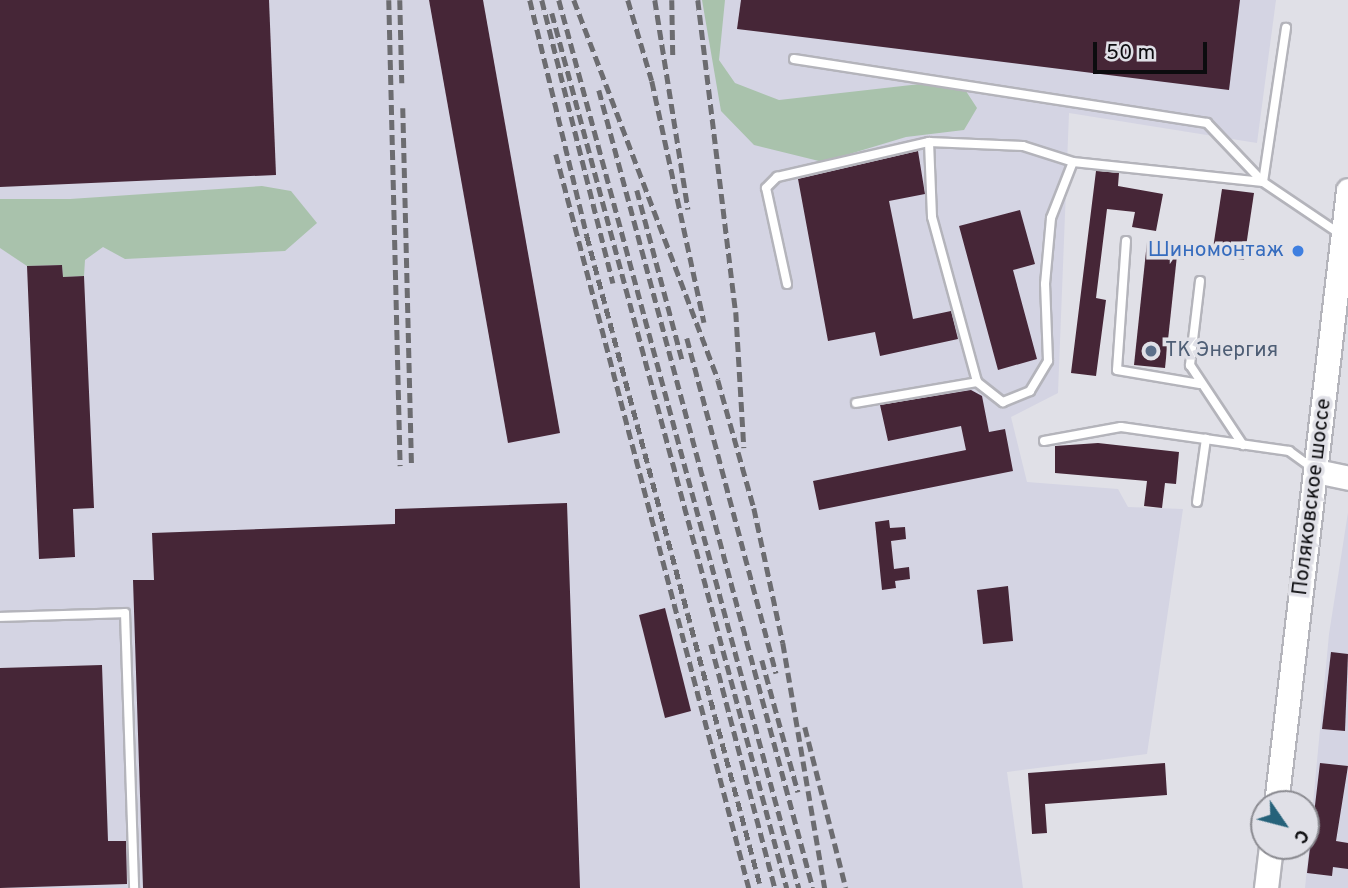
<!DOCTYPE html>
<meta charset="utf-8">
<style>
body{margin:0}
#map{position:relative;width:1348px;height:888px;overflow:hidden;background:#e0e0e7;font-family:Overpass,sans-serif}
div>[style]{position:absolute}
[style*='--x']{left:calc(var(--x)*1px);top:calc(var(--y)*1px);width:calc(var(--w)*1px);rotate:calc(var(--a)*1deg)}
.built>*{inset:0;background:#d4d4e3}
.green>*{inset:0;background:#a9c2ac}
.building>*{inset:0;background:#462637}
.roads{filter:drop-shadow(2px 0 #b4b4bb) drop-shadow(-2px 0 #b4b4bb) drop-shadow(0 2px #b4b4bb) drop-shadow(0 -2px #b4b4bb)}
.lane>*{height:8px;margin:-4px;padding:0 4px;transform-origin:4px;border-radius:4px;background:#fff}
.secondary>*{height:23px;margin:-11.5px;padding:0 11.5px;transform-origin:11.5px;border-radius:11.5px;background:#fff}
.rail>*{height:4.5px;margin-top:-2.25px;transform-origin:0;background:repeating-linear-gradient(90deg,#6c6c70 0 10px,transparent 0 15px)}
.dots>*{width:19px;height:19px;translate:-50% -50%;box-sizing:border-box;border:4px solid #e0e0e7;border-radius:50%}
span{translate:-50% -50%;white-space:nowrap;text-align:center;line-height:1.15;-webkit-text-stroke:7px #e0e0e7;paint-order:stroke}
.shop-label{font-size:21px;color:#366cbe}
.right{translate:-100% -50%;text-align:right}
.service-label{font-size:21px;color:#4e5e75}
.left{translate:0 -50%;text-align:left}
.street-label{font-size:21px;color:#0c0c0f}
.north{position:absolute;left:1250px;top:790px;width:70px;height:70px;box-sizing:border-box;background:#e0e0e7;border:2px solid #8b8b91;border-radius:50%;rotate:125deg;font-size:19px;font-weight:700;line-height:28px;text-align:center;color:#0c0c0f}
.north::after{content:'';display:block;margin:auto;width:24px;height:32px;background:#26627a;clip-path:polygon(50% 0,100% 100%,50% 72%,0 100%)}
.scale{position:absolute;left:1093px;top:42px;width:114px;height:32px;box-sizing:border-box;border:4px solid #0c0c0f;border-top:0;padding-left:9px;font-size:21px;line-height:24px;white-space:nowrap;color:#0c0c0f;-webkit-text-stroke:5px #e0e0e7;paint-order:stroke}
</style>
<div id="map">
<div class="built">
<div style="clip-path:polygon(0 0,1276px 0,1257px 143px,1069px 113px,1058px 393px,1011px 417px,1027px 482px,1118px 489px,1128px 507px,1183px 509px,1147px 754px,1007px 772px,1023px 888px,0 888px)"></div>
<div style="clip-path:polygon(1348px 512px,1348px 888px,1305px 888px,1329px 634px)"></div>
</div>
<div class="green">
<div style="clip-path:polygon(702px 0,725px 0,719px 60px,735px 83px,779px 100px,929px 83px,964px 88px,977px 108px,964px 130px,906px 137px,823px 162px,754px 145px,721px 111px)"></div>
<div style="clip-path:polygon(262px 186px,291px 191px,317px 223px,285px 251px,125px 259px,103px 247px,85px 260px,84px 276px,63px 277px,62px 265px,27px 266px,0 248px,0 199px,70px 199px)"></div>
</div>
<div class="building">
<div style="clip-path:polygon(0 0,269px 0,276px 175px,0 187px)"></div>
<div style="clip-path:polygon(429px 0,483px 0,560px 433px,508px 443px)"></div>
<div style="clip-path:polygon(741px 0,1240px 0,1229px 90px,737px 29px)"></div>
<div style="clip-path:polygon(918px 151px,925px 194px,889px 201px,913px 319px,951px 311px,958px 339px,880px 356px,875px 332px,828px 341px,798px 179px)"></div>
<div style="clip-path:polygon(1096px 171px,1119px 173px,1118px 186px,1163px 194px,1156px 231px,1132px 227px,1135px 212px,1107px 209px,1096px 298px,1106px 300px,1096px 376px,1071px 373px)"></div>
<div style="clip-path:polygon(1222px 189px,1254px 193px,1244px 260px,1212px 255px)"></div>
<div style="clip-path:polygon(1020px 210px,1035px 264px,1013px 270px,1037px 359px,998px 370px,959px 226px)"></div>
<div style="clip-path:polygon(1147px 242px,1178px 246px,1165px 368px,1134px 365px)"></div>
<div style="clip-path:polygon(62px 265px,63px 277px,84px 276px,94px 508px,73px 509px,75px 557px,39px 559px,27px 266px)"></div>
<div style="clip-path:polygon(971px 390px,982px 396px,989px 432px,1005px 429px,1013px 471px,819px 510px,813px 481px,966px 450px,961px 426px,888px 441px,880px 405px)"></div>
<div style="clip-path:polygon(1098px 443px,1179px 452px,1176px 484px,1165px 483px,1162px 508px,1144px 506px,1147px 481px,1055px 473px,1055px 446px)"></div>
<div style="clip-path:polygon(567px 503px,580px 888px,143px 888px,133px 580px,154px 580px,152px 533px,395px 524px,395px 509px)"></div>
<div style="clip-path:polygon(889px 520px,890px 528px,905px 527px,906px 539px,891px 541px,894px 569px,909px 567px,910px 579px,895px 581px,896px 588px,882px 590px,875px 522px)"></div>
<div style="clip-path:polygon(1008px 586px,1013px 641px,983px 644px,977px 590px)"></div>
<div style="clip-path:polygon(665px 608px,691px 711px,665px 718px,639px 615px)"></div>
<div style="clip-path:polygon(1331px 652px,1348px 654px,1345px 731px,1322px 729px)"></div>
<div style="clip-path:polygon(102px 665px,108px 841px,126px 841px,127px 884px,0 888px,0 668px)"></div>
<div style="clip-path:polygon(1165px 763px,1167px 795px,1045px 804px,1047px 833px,1032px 834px,1028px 773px)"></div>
<div style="clip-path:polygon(1320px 763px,1348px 766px,1336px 841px,1348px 843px,1348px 869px,1333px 867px,1332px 876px,1307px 873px)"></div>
</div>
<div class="roads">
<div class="lane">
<div style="--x:794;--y:59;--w:418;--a:8.8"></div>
<div style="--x:1207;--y:123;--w:81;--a:46.5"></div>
<div style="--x:929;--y:142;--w:94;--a:2.4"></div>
<div style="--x:1023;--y:146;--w:52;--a:17.7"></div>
<div style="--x:1263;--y:182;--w:156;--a:-81.5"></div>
<div style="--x:1126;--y:241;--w:129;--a:94"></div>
<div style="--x:1117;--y:370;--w:84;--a:9.6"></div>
<div style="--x:1200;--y:281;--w:85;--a:96.8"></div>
<div style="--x:1190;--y:365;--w:96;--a:56.5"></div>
<div style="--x:787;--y:284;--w:98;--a:-102.3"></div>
<div style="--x:766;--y:188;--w:16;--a:-45"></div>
<div style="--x:777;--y:177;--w:156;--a:-13"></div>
<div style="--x:929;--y:142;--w:75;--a:87.7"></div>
<div style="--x:932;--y:217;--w:171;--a:74.7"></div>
<div style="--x:977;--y:382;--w:33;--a:38"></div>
<div style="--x:1003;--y:402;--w:29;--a:-22"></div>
<div style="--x:1030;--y:391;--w:35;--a:-59"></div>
<div style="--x:1048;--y:361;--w:77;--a:-92.2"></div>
<div style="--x:1045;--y:284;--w:66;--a:-84.8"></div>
<div style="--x:1051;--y:218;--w:60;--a:-68.6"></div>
<div style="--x:1073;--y:162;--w:191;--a:6"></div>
<div style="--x:1263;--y:182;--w:93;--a:34"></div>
<div style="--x:856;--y:403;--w:123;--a:-9.8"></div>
<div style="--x:1044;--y:441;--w:78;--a:-10.3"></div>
<div style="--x:1121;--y:427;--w:170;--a:8.1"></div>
<div style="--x:1289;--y:451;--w:27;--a:36"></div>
<div style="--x:1197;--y:502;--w:64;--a:-81.9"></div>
<div style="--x:0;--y:617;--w:125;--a:-1.8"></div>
<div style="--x:125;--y:613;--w:275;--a:88.1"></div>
</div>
<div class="secondary">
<div style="--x:1316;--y:471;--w:33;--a:12"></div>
<div style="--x:1276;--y:804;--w:618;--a:-83.31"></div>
<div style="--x:1266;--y:888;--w:42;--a:-83.2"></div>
</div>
</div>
<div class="rail">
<div style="--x:389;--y:0;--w:466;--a:88.6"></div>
<div style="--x:400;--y:0;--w:83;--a:88.6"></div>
<div style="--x:530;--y:0;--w:243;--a:76.4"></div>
<div style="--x:587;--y:236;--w:675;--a:75.06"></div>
<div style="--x:542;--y:0;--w:292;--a:75.9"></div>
<div style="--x:559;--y:0;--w:920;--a:74.88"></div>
<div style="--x:574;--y:0;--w:406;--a:69.2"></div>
<div style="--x:718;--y:380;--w:133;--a:74.3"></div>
<div style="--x:754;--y:508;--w:138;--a:77.9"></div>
<div style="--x:783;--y:643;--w:249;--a:80.3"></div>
<div style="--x:628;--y:0;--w:84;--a:73.5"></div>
<div style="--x:652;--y:81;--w:247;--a:77.8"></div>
<div style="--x:655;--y:0;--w:212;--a:81"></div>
<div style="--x:672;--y:0;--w:57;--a:89"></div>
<div style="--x:698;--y:0;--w:314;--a:83.1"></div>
<div style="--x:736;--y:312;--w:136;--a:86.6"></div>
<div style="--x:552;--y:13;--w:906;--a:74.97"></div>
<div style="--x:599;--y:90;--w:826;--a:74.99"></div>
<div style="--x:403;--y:108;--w:356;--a:88.6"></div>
<div style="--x:556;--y:154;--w:759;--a:75.27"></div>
<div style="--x:637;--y:190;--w:175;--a:75.1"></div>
<div style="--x:687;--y:338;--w:347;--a:75.1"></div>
<div style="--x:711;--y:644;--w:252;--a:75.3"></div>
<div style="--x:762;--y:660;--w:137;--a:74.7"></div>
<div style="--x:805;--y:727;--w:166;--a:75.7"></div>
</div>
<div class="dots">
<div style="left:1298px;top:251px;background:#3f7fe0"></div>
<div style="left:1151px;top:351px;background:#5c6f8a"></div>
</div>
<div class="shop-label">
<span class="right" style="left:1284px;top:251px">Шиномонтаж</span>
</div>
<div class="service-label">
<span class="left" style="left:1165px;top:351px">ТК Энергия</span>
</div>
<div class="street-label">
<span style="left:1313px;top:497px;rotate:-83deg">Поляковское шоссе</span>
</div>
<div class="north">С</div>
<div class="scale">50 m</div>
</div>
